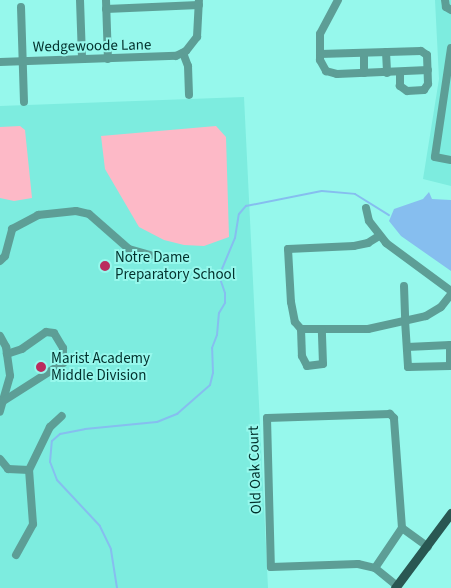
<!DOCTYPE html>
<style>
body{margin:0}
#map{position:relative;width:451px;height:588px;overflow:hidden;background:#96f8ec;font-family:"Source Sans 3",sans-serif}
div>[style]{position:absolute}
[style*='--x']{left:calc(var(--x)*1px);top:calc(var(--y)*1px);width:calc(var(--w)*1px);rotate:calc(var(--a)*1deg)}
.built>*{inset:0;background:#7decdf}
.green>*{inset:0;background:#fdb9c7}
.water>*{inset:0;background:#86beef}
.stream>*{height:2px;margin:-1px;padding:0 1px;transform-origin:1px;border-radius:1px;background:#86beef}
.minor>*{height:8px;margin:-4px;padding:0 4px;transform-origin:4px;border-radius:4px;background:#5d9e96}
.major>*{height:9px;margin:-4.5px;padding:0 4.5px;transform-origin:4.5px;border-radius:4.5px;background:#295752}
.dots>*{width:14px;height:14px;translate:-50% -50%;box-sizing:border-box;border:2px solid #96f8ec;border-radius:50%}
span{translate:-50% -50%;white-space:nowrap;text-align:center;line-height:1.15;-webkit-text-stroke:4px #96f8ec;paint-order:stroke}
.street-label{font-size:15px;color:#02302c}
.poi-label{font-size:15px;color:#02302c}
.left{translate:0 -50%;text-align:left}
</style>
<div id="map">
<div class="built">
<div style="clip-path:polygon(435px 0,451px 0,451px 186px,423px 179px,439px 79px)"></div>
<div style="clip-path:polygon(244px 97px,268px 588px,0 588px,0 106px)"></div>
</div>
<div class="green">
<div style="clip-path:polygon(20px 126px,25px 130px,32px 198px,14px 201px,0 198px,0 127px)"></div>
<div style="clip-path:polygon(216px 126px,226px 137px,229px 237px,204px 246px,184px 245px,164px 240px,139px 227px,105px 169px,101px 136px)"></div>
</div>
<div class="water">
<div style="clip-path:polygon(429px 192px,432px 199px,451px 200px,451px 271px,401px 236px,389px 221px,394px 209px,423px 199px)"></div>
</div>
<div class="stream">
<div style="--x:117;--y:588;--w:39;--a:-99"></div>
<div style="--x:111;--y:549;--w:25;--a:-116"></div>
<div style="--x:100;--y:526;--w:63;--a:-133.1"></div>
<div style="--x:57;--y:480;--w:19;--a:-111"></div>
<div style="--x:50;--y:462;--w:21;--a:-85"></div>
<div style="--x:52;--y:441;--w:11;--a:-41"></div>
<div style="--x:60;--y:434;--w:25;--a:-11"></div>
<div style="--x:85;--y:429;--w:72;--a:-5.6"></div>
<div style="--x:157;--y:422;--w:22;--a:-22"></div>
<div style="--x:177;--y:414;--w:44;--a:-41.3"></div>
<div style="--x:210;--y:385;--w:12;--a:-76"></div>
<div style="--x:213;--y:373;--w:25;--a:-92"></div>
<div style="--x:212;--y:348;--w:14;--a:-69"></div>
<div style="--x:217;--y:335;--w:22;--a:-85"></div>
<div style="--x:219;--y:313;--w:12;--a:-59"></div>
<div style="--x:225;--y:303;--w:10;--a:-90"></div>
<div style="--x:225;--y:293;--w:18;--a:-109"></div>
<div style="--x:219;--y:276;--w:41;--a:-67.2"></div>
<div style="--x:235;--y:238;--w:24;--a:-81"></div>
<div style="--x:239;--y:214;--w:11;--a:-49"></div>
<div style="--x:246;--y:206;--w:77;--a:-11.2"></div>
<div style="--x:322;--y:191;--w:33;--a:5"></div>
<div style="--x:355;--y:194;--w:40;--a:32"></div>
</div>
<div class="minor">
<div style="--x:80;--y:0;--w:58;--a:88"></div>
<div style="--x:106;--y:0;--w:59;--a:88.1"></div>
<div style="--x:338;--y:0;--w:38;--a:118"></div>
<div style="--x:320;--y:34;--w:26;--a:90"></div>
<div style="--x:320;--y:60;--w:13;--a:61"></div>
<div style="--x:326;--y:71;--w:11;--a:15"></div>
<div style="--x:337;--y:74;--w:91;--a:-2.5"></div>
<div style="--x:445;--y:0;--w:7;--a:82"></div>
<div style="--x:446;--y:7;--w:6;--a:31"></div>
<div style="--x:21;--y:7;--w:95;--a:88.2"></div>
<div style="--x:106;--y:9;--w:93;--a:-2.5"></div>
<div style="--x:451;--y:48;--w:110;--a:98.4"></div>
<div style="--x:435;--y:157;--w:16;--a:11"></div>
<div style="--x:386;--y:52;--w:21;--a:87"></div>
<div style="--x:183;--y:53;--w:14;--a:69"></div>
<div style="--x:188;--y:66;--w:29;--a:88"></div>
<div style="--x:364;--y:53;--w:20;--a:90"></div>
<div style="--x:320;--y:54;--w:101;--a:-1.7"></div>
<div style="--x:421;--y:51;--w:7;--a:34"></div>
<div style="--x:427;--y:55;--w:29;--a:88"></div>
<div style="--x:428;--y:84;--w:7;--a:124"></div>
<div style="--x:424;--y:90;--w:17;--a:177"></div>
<div style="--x:407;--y:91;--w:9;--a:-144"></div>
<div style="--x:400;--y:86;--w:14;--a:-90"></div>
<div style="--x:0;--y:62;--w:176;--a:-2"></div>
<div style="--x:176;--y:56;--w:11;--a:-27"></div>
<div style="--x:186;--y:51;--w:18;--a:-52"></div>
<div style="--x:197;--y:37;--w:37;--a:-87"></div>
<div style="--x:366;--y:208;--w:13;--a:77"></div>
<div style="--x:369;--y:221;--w:28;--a:52"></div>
<div style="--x:386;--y:243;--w:81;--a:36.4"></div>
<div style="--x:379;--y:236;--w:13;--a:148"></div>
<div style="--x:368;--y:243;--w:14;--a:168"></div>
<div style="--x:354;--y:246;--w:66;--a:177.4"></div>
<div style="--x:288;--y:249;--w:53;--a:86.8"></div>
<div style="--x:291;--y:302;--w:20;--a:79"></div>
<div style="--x:295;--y:322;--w:9;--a:49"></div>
<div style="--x:301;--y:329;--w:67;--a:0"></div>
<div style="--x:368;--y:329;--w:59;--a:-12.6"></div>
<div style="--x:426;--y:316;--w:17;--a:-31"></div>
<div style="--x:441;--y:307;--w:16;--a:-52"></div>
<div style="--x:0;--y:261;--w:7;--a:-45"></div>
<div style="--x:5;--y:256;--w:28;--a:-75"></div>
<div style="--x:12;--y:229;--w:30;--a:-28"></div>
<div style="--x:38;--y:215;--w:38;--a:-6"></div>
<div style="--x:76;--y:211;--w:13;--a:13"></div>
<div style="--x:89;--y:214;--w:53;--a:41.2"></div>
<div style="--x:129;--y:249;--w:22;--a:16"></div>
<div style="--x:404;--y:286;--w:34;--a:88"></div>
<div style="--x:405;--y:320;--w:47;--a:86.3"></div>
<div style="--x:408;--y:367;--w:42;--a:-1.4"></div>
<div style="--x:450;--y:366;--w:21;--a:-90"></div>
<div style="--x:450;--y:345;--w:43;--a:177.3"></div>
<div style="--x:301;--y:329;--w:27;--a:88"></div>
<div style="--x:302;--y:356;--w:11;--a:63"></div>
<div style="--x:307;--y:366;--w:16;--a:-7"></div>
<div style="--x:323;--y:364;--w:34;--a:-92"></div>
<div style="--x:0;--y:336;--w:13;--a:61"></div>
<div style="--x:6;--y:347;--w:29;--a:82"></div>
<div style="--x:10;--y:376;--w:37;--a:106"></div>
<div style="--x:5;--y:400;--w:69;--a:-32.5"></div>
<div style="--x:63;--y:363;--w:15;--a:-90"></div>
<div style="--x:63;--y:348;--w:17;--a:-121"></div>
<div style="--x:54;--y:333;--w:8;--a:-173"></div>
<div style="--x:46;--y:332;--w:29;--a:145"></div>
<div style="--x:22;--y:349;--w:16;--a:162"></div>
<div style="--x:0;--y:459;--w:13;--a:51"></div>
<div style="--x:8;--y:469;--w:21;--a:3"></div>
<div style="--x:29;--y:470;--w:48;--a:-64"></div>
<div style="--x:50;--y:427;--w:16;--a:-43"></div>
<div style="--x:402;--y:528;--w:32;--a:36"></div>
<div style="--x:16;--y:555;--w:35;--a:-61"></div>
<div style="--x:33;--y:524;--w:54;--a:-94.2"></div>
<div style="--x:375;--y:568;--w:48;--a:-56"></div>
<div style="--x:402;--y:528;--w:110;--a:-94.2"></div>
<div style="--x:394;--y:418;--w:6;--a:-135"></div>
<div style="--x:390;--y:414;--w:123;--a:178.1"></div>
<div style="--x:267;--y:418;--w:149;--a:88.5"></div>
<div style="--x:271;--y:567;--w:87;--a:-2"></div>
<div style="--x:358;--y:564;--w:17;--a:13"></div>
<div style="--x:375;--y:568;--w:28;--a:39"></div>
</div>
<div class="major">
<div style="--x:395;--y:588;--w:94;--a:-53.3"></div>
</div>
<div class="dots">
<div style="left:105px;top:266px;background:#ba2c5d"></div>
<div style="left:41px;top:367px;background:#ba2c5d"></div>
</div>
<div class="street-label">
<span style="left:92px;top:46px;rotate:-1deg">Wedgewoode Lane</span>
<span style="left:255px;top:470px;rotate:-92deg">Old Oak Court</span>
</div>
<div class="poi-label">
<span class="left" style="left:115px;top:266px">Notre Dame<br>Preparatory School</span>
<span class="left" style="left:51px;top:367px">Marist Academy<br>Middle Division</span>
</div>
</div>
